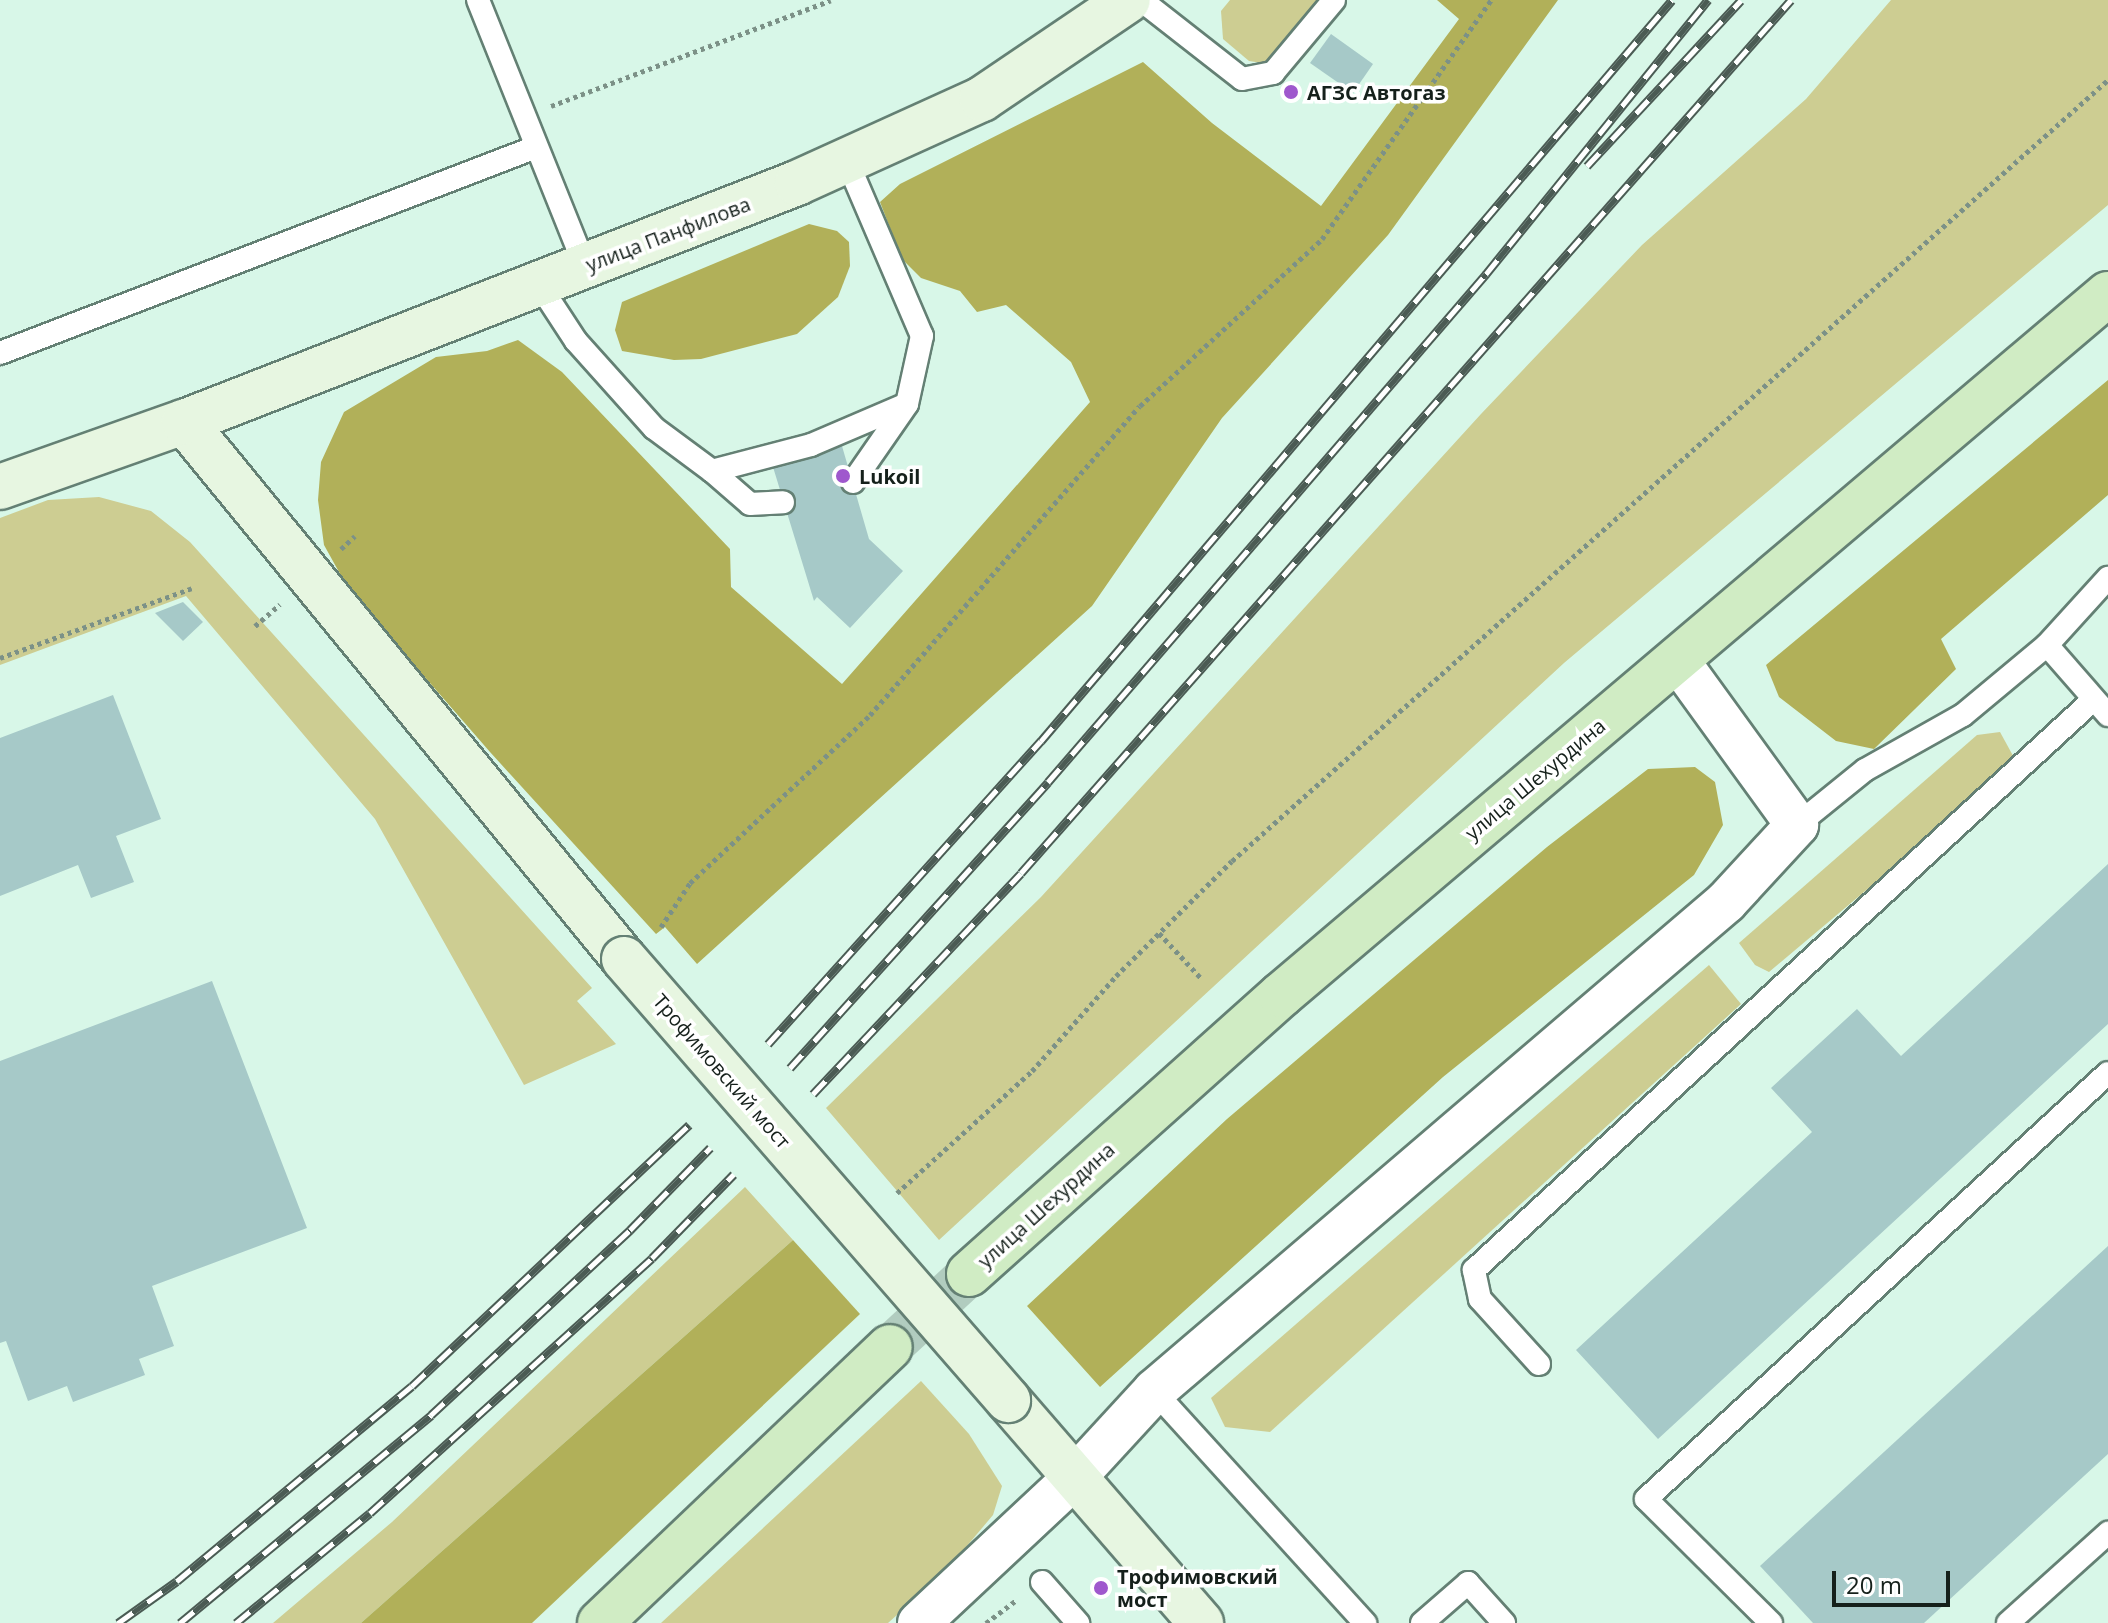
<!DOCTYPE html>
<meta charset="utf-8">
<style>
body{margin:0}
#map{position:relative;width:2108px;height:1623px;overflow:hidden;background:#d8f7e8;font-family:"Open Sans",sans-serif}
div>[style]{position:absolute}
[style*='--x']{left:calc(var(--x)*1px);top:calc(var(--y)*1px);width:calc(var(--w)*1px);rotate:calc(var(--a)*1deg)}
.green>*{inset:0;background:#cdcd92}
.forest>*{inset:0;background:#b1b059}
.building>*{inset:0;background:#a6c9c8}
.primary-tunnel>*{height:44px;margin-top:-22px;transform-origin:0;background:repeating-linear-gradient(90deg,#b1ccbf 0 44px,transparent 0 66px)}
.path>*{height:5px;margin-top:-2.5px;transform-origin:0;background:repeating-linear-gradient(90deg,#7c9187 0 4px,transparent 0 8px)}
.roads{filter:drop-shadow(2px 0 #648074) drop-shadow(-2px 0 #648074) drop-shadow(0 2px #648074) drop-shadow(0 -2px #648074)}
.lane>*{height:22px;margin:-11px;padding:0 11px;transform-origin:11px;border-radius:11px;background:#fff}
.street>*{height:42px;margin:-21px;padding:0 21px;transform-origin:21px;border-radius:21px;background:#fff}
.secondary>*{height:44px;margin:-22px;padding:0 22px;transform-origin:22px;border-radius:22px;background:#e7f6e1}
.primary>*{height:44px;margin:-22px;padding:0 22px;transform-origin:22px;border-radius:22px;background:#d0ecc4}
.rail>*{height:9px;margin-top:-4.5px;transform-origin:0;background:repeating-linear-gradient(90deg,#fff 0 18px,#4b5b54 0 36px);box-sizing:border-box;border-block:2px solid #4b5b54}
.bridges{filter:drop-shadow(2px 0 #648074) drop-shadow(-2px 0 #648074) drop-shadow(0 2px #648074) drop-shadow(0 -2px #648074)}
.secondary-bridge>*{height:44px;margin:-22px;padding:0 22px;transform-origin:22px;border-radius:22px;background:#e7f6e1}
.dots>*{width:22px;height:22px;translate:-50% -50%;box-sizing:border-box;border:4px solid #fff;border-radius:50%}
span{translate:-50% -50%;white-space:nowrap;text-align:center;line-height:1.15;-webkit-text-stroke:7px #fff;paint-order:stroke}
.poi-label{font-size:20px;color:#15201b;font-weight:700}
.left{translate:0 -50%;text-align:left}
.street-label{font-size:20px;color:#15201b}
.scale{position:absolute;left:1832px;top:1571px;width:118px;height:36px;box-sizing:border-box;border:4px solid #15201b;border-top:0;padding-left:10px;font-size:24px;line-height:28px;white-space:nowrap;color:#15201b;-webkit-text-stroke:6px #fff;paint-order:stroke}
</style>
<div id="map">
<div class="green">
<div style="clip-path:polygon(1230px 0,1324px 0,1273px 58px,1262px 63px,1249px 61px,1223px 39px,1221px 11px)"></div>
<div style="clip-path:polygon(1891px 0,2108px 0,2108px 205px,1564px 663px,939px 1240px,826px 1108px,1041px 897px,1481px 414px,1642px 245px,1806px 99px)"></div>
<div style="clip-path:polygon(99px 497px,151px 511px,190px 542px,592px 988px,577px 1001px,616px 1044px,524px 1085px,375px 819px,186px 596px,0 665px,0 518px,48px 500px)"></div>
<div style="clip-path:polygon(2000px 732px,2017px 763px,1769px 972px,1755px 965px,1739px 943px,1977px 735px)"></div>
<div style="clip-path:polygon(1709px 965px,1741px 1004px,1270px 1432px,1225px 1427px,1211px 1398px)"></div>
<div style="clip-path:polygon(745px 1187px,793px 1240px,361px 1623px,273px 1623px,392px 1522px)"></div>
<div style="clip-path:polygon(921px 1381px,969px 1434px,1002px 1486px,993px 1515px,945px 1572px,888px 1623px,661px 1623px)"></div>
</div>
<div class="forest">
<div style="clip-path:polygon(1437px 0,1558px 0,1388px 235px,1222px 418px,1092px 606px,697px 964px,665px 927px,656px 934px,490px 752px,349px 590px,324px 545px,318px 500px,321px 462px,344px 412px,436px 357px,487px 351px,518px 340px,562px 372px,730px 549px,731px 587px,842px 684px,1090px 402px,1071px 362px,1006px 305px,977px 312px,960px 291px,921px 278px,902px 259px,880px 202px,900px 184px,1143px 62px,1212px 123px,1321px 206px,1459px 19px)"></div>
<div style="clip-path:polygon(809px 224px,837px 231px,849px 242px,850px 266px,838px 297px,797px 334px,701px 359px,674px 360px,622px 351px,615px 330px,622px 302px)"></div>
<div style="clip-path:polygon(2108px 380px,2108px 495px,1941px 639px,1956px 669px,1874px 749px,1836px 741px,1779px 697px,1766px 665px)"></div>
<div style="clip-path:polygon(1695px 767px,1715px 782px,1723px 825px,1694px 875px,1443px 1077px,1100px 1387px,1027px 1306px,1227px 1119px,1547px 847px,1648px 769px)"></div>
<div style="clip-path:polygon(793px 1240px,860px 1314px,532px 1623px,361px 1623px)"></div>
</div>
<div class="building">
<div style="clip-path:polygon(1331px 34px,1373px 64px,1353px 93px,1310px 63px)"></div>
<div style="clip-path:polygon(842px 446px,869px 539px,903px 571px,850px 628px,817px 597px,814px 601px,773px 467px)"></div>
<div style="clip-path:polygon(183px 602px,203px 622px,183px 641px,155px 613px)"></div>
<div style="clip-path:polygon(113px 695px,161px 819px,116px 836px,134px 882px,91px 898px,78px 865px,0 896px,0 738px)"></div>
<div style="clip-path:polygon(2108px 864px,2108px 1024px,1658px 1439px,1576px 1350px,1812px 1132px,1771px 1088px,1857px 1009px,1901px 1056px)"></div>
<div style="clip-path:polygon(212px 981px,307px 1228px,152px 1286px,174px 1346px,139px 1359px,145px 1375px,73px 1402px,67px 1386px,28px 1401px,6px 1341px,0 1343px,0 1061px)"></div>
<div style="clip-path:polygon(2108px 1246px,2108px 1454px,1924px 1623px,1813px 1623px,1760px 1566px)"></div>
</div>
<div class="primary-tunnel">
<div style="--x:890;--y:1347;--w:108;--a:-42.7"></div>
</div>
<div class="path">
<div style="--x:551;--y:106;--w:299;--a:-20.7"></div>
<div style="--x:341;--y:549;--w:19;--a:-43"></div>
<div style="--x:255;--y:626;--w:33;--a:-41"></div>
<div style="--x:0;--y:658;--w:204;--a:-20"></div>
<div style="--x:661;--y:927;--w:53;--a:-56.6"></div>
<div style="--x:690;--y:883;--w:246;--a:-43"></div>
<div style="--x:870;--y:715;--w:410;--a:-48.9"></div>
<div style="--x:1140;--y:406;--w:247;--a:-42.5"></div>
<div style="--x:1322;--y:239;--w:293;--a:-54.7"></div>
<div style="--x:1159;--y:933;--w:62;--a:47"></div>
<div style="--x:897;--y:1193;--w:182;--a:-42.1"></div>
<div style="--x:1032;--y:1071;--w:127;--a:-48.5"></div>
<div style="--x:1116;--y:976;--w:163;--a:-44.8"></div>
<div style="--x:1232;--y:861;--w:1174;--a:-41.72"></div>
<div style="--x:986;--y:1623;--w:39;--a:-37"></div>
</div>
<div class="roads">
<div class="lane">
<div style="--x:478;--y:0;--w:287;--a:68.1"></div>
<div style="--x:1141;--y:0;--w:128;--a:38"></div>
<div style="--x:1242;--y:79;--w:32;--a:-11"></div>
<div style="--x:1273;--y:73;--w:95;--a:-50.1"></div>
<div style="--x:538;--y:283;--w:69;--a:56.8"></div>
<div style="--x:576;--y:341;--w:117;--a:48.1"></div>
<div style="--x:654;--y:428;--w:72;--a:36.6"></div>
<div style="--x:712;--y:471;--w:102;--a:-14.7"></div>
<div style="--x:811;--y:445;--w:104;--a:-23.1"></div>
<div style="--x:907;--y:404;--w:70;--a:-77.6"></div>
<div style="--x:922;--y:336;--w:190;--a:-113.2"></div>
<div style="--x:0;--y:353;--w:574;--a:-21.02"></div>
<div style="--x:712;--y:471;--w:50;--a:41"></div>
<div style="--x:750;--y:504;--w:33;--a:-3"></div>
<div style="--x:853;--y:482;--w:95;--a:-55.3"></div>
<div style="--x:2047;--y:645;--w:93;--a:48.9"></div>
<div style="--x:1797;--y:825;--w:87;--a:-39"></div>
<div style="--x:1865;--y:770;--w:112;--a:-29.3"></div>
<div style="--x:1963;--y:715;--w:109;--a:-39.8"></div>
<div style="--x:2047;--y:645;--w:91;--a:-47.7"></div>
<div style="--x:1539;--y:1364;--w:88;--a:-132.2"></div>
<div style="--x:1480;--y:1299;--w:30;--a:-102"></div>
<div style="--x:1474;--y:1270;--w:841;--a:-42.64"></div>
<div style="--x:1154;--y:1391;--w:314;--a:47.7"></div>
<div style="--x:1042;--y:1582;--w:55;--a:48.7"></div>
<div style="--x:1422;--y:1623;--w:61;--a:-41"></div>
<div style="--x:1468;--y:1583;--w:54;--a:48"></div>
<div style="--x:1771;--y:1623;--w:176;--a:-135.2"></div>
<div style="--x:1646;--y:1499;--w:628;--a:-42.68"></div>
<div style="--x:2008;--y:1623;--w:135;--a:-42"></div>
</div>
<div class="street">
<div style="--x:919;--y:1623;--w:214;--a:-43.1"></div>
<div style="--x:1075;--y:1477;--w:117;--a:-47.4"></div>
<div style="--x:1154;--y:1391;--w:753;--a:-40.53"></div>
<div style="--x:1726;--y:902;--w:105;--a:-47.3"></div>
<div style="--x:1797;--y:825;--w:205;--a:-125.9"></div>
</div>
<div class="secondary">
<div style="--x:184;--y:422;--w:694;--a:50.67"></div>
<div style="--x:0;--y:487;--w:195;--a:-19.5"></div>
<div style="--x:184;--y:422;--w:658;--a:-21.3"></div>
<div style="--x:797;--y:183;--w:203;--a:-24.4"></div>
<div style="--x:982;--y:99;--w:176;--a:-34.1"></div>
<div style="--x:1008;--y:1400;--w:295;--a:49.1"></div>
</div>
<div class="primary">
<div style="--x:969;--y:1274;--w:419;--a:-41.8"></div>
<div style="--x:1281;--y:995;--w:1084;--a:-40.29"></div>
<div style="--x:600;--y:1623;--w:400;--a:-43.6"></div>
</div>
</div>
<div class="rail">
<div style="--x:1587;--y:166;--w:226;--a:-47.1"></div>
<div style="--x:768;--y:1044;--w:408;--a:-48"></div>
<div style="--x:1041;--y:741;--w:973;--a:-49.58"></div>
<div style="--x:790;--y:1068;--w:385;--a:-47.9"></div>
<div style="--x:1048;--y:782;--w:671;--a:-49.23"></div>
<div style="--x:1486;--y:274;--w:353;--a:-51"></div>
<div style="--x:813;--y:1094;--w:303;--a:-46.7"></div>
<div style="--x:1021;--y:873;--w:1164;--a:-48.59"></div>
<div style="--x:118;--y:1623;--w:72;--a:-35.4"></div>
<div style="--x:177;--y:1581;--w:305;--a:-39.7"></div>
<div style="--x:412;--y:1386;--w:381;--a:-43.3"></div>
<div style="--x:180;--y:1623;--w:326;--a:-39.6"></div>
<div style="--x:431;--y:1415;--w:272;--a:-42.9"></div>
<div style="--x:630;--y:1230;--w:115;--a:-45.7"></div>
<div style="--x:236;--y:1623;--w:173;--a:-39.4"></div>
<div style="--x:370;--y:1513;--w:380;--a:-42.1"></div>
<div style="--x:652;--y:1258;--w:117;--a:-45.7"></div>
</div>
<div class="bridges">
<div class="secondary-bridge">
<div style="--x:624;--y:959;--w:585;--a:48.95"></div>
</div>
</div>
<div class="dots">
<div style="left:1291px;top:92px;background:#9f58cd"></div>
<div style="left:843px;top:476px;background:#9f58cd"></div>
<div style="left:1101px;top:1588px;background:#9f58cd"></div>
</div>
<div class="poi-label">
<span class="left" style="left:1307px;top:92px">АГЗС Автогаз</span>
<span class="left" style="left:859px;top:476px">Lukoil</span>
<span class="left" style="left:1117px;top:1588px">Трофимовский<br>мост</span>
</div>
<div class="street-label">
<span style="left:668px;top:234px;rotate:-21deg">улица Панфилова</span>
<span style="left:1535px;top:779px;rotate:-40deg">улица Шехурдина</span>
<span style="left:722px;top:1071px;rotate:49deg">Трофимовский мост</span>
<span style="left:1046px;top:1205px;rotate:-42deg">улица Шехурдина</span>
</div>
<div class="scale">20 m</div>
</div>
